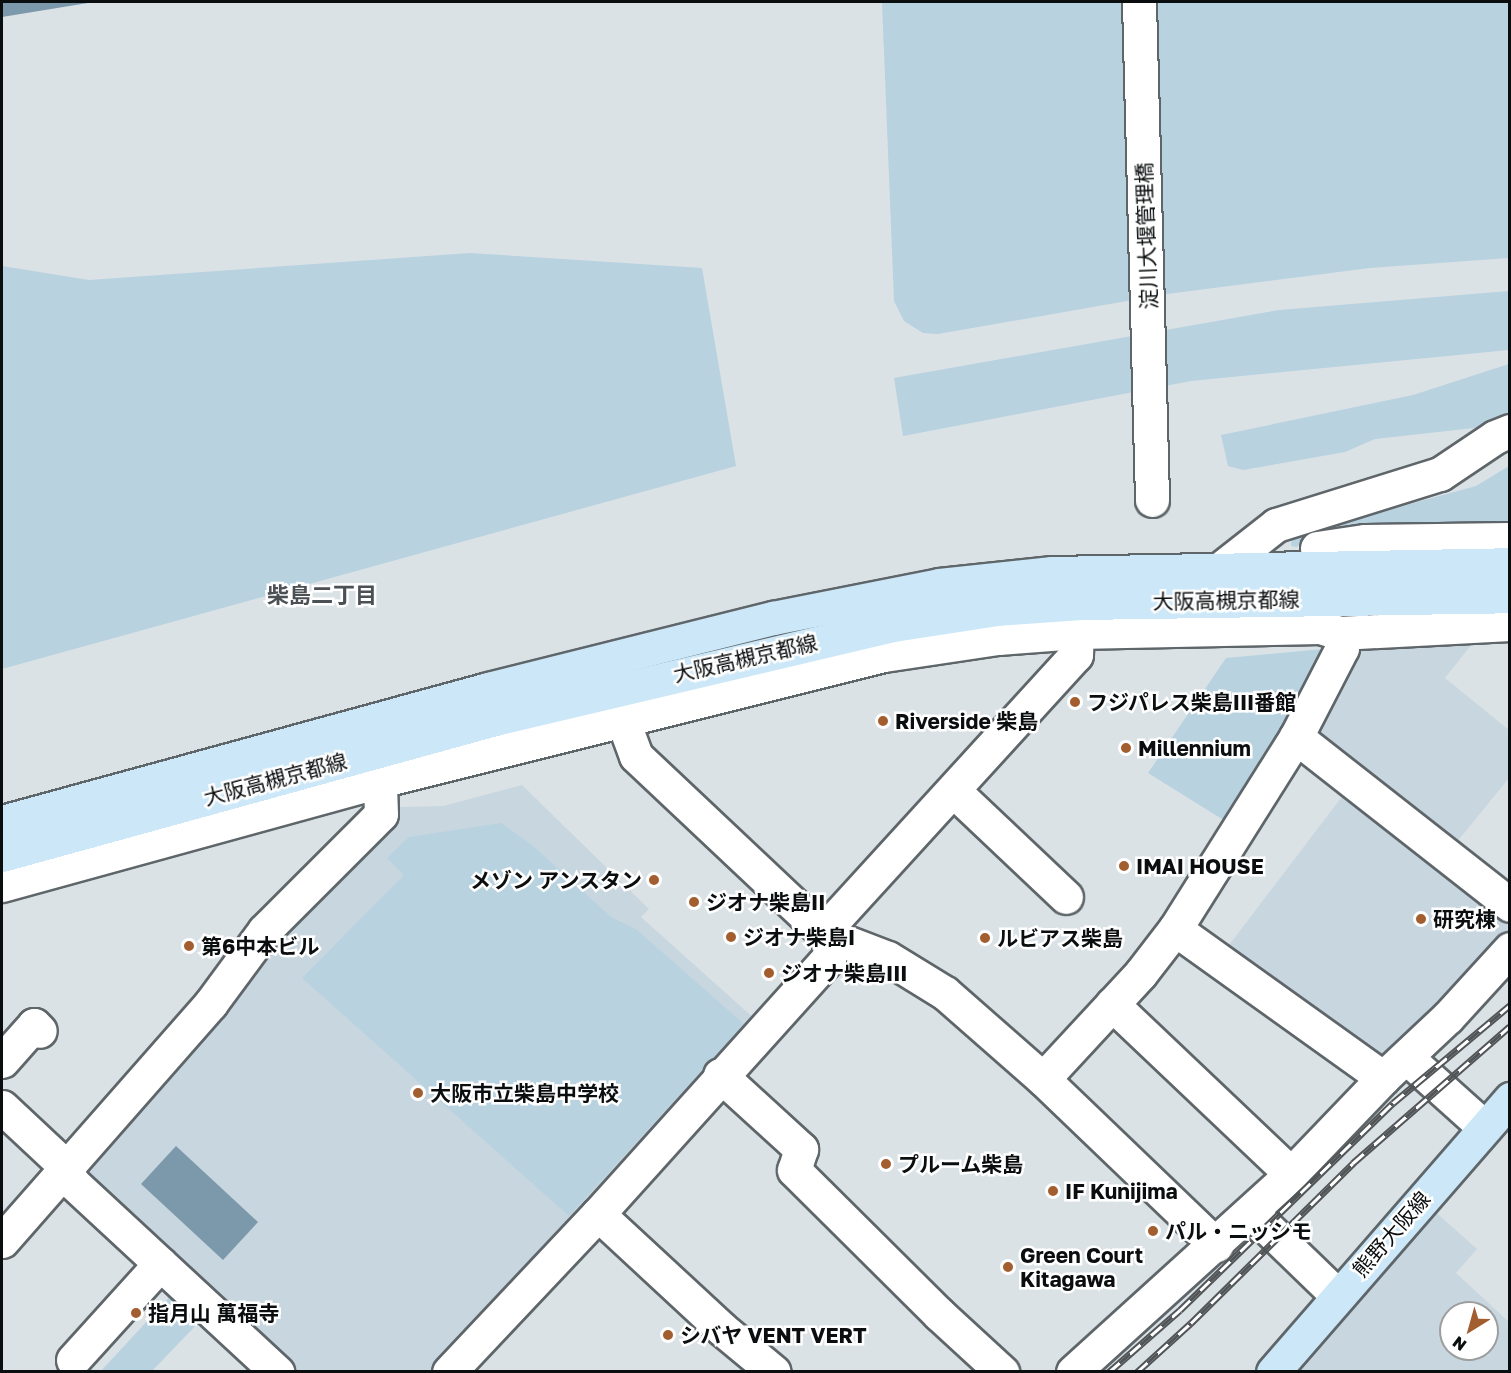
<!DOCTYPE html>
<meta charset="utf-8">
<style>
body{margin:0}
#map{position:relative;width:1511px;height:1373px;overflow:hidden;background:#dae2e6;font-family:"Golos Text","Noto Sans JP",sans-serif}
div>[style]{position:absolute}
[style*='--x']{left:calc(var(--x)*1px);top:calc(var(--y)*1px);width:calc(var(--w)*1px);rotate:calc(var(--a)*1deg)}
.built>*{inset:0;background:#c8d6df}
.green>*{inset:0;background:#b8d2e0}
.water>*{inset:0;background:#7b99aa}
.roads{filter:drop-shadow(2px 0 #5f666a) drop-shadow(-2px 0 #5f666a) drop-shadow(0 2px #5f666a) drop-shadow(0 -2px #5f666a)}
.minor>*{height:33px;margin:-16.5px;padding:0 16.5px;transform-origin:16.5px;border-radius:16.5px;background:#fff}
.major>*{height:33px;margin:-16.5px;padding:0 16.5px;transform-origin:16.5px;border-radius:16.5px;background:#cce8f8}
.rail>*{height:7px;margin-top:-3.5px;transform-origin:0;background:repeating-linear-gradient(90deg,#fff 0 14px,#515557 0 28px);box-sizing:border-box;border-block:2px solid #515557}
.dots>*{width:16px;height:16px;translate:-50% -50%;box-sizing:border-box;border:3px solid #fff;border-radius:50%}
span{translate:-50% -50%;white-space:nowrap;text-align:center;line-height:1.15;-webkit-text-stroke:5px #fff;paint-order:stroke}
.street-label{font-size:21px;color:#0b0e0f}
.poi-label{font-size:21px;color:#0b0e0f;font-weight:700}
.left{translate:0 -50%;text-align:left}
.right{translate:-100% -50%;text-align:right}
.neighbourhood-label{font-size:22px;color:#4a5054;font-weight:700}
.frame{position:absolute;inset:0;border:3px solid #0b0e0f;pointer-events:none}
.north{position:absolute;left:1439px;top:1301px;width:60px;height:60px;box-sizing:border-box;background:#fff;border:2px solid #9d9f9f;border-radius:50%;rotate:217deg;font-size:16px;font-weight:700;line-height:24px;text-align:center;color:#0b0e0f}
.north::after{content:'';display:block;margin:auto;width:21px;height:27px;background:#a25e2f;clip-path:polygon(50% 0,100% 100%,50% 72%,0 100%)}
</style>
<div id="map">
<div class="built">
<div style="clip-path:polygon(1472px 644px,1445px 678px,1509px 730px,1509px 778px,1452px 848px,1318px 737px,1315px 726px,1354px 647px)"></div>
<div style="clip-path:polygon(522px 785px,649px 909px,641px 917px,757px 1021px,558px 1245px,430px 1371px,290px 1371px,77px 1176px,237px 976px,396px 807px,443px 806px)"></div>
<div style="clip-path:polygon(1347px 790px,1507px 920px,1508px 934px,1390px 1061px,1374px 1061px,1223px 953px)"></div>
<div style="clip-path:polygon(evenodd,1431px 1208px,1477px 1249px,1456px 1273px,1509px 1322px,1509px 1371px,1295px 1372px,1431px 1208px,1451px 1313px,1487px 1313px,1487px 1349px,1451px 1349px,1451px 1313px)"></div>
</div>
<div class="green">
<div style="clip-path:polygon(882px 2px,1509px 2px,1509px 258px,1370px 268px,1167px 294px,938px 334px,923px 333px,904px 321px,894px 301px)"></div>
<div style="clip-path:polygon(470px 253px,702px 268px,736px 466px,2px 669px,2px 266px,89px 280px)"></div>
<div style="clip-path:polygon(1509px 291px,1509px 350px,1191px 381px,903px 436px,894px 378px,1279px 310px)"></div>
<div style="clip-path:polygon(1509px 364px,1509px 418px,1474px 428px,1375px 439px,1345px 452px,1243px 470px,1228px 466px,1221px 435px,1413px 395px)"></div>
<div style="clip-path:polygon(1509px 466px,1509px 528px,1365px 529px,1303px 540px,1297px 547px,1291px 546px,1292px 536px,1476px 486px)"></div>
<div style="clip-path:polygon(1323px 649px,1328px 655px,1230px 824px,1148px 773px,1226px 658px)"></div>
<div style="clip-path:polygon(501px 823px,532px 845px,611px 917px,637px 930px,744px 1024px,569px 1216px,302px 978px,404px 875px,387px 858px,409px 837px)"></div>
<div style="clip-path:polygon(175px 1291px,203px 1318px,152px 1371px,101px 1371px)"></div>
</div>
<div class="water">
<div style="clip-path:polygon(2px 2px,94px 2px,2px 17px)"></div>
<div style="clip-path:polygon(176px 1146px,258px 1222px,223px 1260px,141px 1184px)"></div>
</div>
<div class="roads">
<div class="minor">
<div style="--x:1139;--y:2;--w:498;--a:88.5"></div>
<div style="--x:1317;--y:548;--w:49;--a:-8.3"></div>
<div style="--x:1365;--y:541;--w:145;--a:-0.8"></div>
<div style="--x:1220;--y:569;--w:71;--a:-38.2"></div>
<div style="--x:1276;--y:525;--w:172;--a:-17.3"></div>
<div style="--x:1440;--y:474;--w:66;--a:-33.9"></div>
<div style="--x:1495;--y:437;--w:16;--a:-22"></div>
<div style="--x:622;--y:718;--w:40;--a:69.8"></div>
<div style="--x:636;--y:756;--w:260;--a:43.3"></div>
<div style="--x:825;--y:934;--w:67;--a:20.9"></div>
<div style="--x:888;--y:958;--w:67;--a:31.6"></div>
<div style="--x:945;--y:993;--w:130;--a:41.3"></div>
<div style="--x:1043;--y:1079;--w:240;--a:43.8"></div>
<div style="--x:1296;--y:737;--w:272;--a:38.1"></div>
<div style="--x:954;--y:791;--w:154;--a:43.4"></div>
<div style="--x:2;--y:885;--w:392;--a:-15.4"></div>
<div style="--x:380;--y:781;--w:520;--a:-14.04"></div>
<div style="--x:884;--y:655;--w:115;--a:-8.5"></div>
<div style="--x:998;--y:638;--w:79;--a:-4.3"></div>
<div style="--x:1077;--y:632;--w:243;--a:-1.2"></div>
<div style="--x:1320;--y:627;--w:21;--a:17"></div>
<div style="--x:1340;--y:633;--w:170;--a:-3"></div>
<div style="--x:1175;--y:929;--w:256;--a:35.6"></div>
<div style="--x:1112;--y:1004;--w:247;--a:43.5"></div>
<div style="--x:1406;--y:1057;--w:105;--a:41.9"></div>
<div style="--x:2;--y:1061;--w:48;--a:-48.4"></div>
<div style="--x:34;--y:1025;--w:8;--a:45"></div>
<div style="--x:720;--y:1075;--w:110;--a:42.4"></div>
<div style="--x:801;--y:1149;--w:22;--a:108"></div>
<div style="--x:794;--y:1170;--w:204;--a:44.8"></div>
<div style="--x:939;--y:1314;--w:86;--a:42.6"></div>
<div style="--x:1043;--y:1079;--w:144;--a:-47.2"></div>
<div style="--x:1141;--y:973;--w:56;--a:-52.3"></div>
<div style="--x:1175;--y:929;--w:227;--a:-57.8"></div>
<div style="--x:1296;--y:737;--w:100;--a:-62.7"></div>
<div style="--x:1342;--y:648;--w:15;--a:-98"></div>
<div style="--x:2;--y:1107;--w:86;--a:43.1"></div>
<div style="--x:65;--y:1166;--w:17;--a:66"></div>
<div style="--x:72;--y:1182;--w:280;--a:42.8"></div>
<div style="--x:1251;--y:1212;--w:121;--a:44"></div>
<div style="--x:598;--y:1214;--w:169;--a:42.8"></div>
<div style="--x:722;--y:1329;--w:67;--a:39.6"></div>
<div style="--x:2;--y:1241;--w:317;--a:-48.7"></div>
<div style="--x:211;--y:1003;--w:89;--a:-53.6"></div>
<div style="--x:264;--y:931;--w:165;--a:-45"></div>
<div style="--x:381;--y:814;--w:33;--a:-92"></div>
<div style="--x:73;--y:1360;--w:130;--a:-47.8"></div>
<div style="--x:449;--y:1372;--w:217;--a:-46.7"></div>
<div style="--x:598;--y:1214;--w:346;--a:-48"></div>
<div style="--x:829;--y:957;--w:34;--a:-87"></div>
<div style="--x:831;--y:923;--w:363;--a:-47.6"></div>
<div style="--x:1076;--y:655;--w:23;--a:-88"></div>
<div style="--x:1073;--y:1372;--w:294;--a:-42.2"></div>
<div style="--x:1291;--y:1174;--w:133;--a:-46.2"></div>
<div style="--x:1383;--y:1078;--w:89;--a:-43.2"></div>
<div style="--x:1448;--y:1017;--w:92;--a:-47.6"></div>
</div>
<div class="major">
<div style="--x:2;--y:822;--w:504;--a:-15.3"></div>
<div style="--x:488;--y:689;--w:294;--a:-14"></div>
<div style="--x:773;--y:618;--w:169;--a:-11.2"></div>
<div style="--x:939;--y:585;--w:114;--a:-6.1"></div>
<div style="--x:1052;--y:573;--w:458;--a:-1.1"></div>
<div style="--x:2;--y:855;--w:511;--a:-15.42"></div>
<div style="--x:495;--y:719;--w:409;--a:-13.3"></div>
<div style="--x:893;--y:625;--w:104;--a:-8.8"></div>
<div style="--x:996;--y:609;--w:85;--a:-4"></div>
<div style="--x:1081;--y:603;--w:429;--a:-0.9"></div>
<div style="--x:1273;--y:1372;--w:362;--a:-49"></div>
</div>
</div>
<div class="rail">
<div style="--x:1109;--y:1372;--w:94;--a:-41.1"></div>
<div style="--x:1180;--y:1310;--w:297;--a:-44.2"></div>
<div style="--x:1393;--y:1103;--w:153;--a:-39.9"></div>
<div style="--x:1137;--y:1372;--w:73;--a:-42.2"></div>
<div style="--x:1191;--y:1323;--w:228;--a:-44.6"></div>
<div style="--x:1353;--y:1163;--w:208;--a:-41.1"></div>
</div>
<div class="dots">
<div style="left:1075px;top:702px;background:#a25e2f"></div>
<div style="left:883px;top:721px;background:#a25e2f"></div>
<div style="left:1126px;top:748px;background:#a25e2f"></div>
<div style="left:1124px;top:866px;background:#a25e2f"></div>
<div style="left:654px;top:880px;background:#a25e2f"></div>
<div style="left:694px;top:902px;background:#a25e2f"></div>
<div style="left:1421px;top:919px;background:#a25e2f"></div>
<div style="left:731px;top:937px;background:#a25e2f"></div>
<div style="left:985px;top:938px;background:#a25e2f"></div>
<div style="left:189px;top:946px;background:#a25e2f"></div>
<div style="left:769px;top:973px;background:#a25e2f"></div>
<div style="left:418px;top:1093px;background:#a25e2f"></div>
<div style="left:886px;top:1164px;background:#a25e2f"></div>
<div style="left:1053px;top:1191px;background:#a25e2f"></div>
<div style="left:1153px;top:1231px;background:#a25e2f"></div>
<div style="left:1008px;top:1267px;background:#a25e2f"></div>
<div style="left:136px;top:1313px;background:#a25e2f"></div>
<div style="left:668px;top:1335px;background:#a25e2f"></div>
</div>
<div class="street-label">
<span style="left:1146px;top:236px;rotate:-92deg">淀川大堰管理橋</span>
<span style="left:1226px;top:600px;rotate:-1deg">大阪高槻京都線</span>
<span style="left:745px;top:658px;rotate:-13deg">大阪高槻京都線</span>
<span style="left:275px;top:779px;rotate:-15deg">大阪高槻京都線</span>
<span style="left:1391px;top:1234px;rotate:-49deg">熊野大阪線</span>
</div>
<div class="poi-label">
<span class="left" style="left:1087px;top:702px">フジパレス柴島III番館</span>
<span class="left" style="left:895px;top:721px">Riverside 柴島</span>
<span class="left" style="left:1138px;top:748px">Millennium</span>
<span class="left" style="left:1136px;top:866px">IMAI HOUSE</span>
<span class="right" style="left:642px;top:880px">メゾン アンスタン</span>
<span class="left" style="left:706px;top:902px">ジオナ柴島II</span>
<span class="left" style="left:1433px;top:919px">研究棟</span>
<span class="left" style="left:743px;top:937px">ジオナ柴島I</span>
<span class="left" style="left:997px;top:938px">ルビアス柴島</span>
<span class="left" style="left:201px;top:946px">第6中本ビル</span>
<span class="left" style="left:781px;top:973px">ジオナ柴島III</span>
<span class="left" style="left:430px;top:1093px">大阪市立柴島中学校</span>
<span class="left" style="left:898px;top:1164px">プルーム柴島</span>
<span class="left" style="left:1065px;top:1191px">IF Kunijima</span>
<span class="left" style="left:1165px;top:1231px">パル・ニッシモ</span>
<span class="left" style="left:1020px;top:1267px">Green Court<br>Kitagawa</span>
<span class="left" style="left:148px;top:1313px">指月山 萬福寺</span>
<span class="left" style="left:680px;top:1335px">シバヤ VENT VERT</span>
</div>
<div class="neighbourhood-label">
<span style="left:322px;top:595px">柴島二丁目</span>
</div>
<div class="frame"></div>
<div class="north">N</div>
</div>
